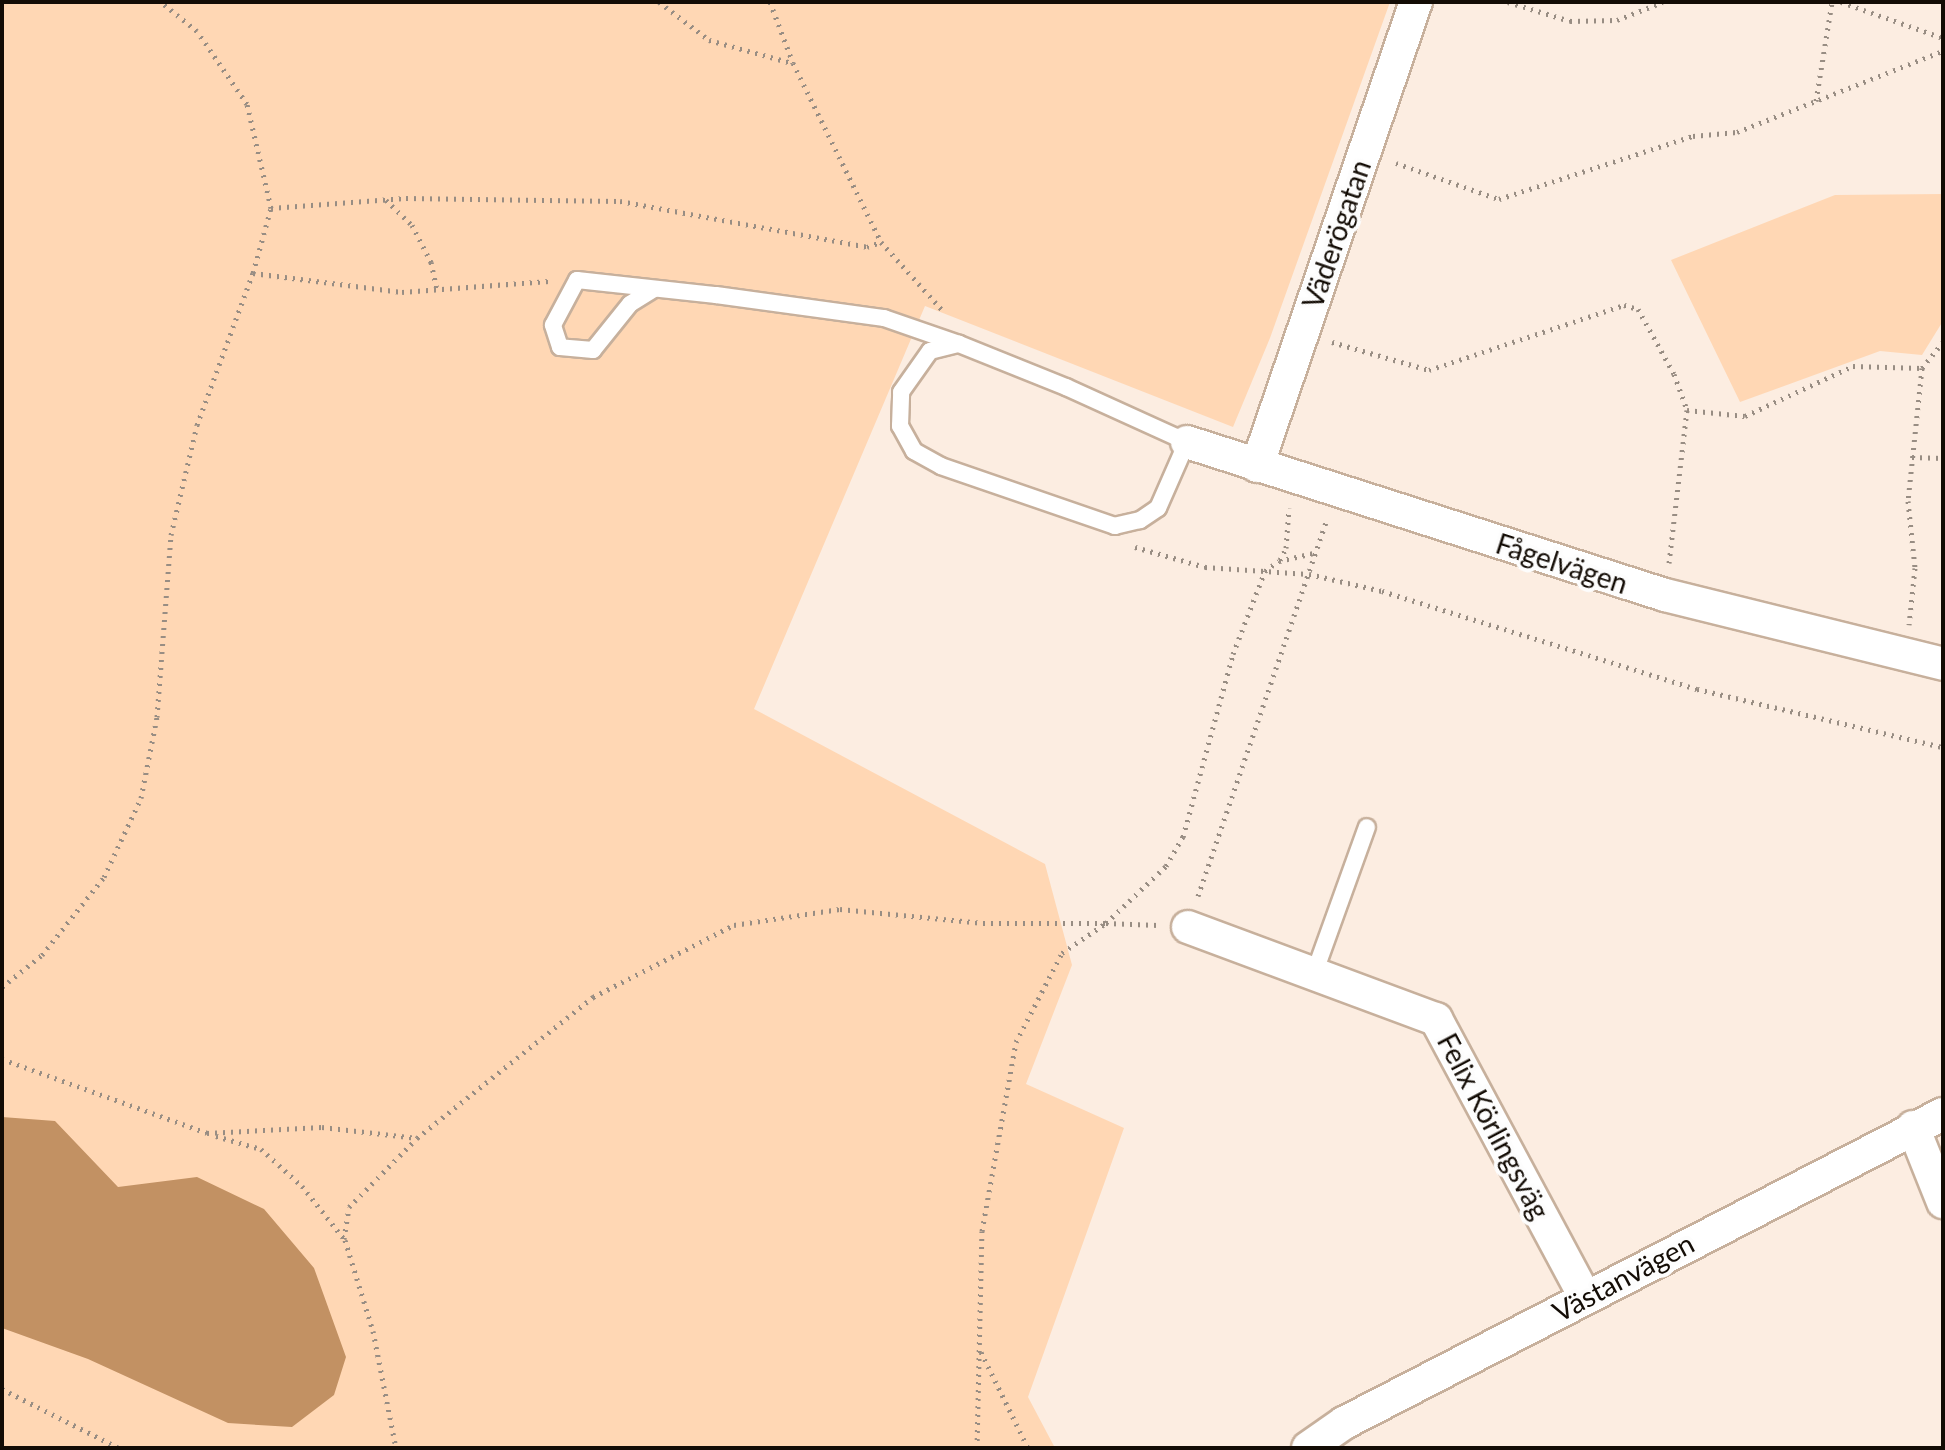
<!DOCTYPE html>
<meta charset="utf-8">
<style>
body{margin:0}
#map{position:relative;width:1945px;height:1450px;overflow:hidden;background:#fcede1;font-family:Lato,sans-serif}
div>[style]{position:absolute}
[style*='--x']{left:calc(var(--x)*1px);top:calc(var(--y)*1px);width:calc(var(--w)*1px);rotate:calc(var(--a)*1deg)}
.green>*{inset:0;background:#ffd7b4}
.water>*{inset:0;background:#c29163}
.path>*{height:5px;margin-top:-2.5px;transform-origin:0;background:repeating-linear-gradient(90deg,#988d83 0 2px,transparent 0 8px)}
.roads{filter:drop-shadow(2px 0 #c7b09c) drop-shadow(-2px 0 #c7b09c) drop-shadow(0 2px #c7b09c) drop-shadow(0 -2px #c7b09c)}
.service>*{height:16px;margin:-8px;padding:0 8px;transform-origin:8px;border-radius:8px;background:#fff}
.minor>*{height:32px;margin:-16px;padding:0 16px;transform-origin:16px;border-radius:16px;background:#fff}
span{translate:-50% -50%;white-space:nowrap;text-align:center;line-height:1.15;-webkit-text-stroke:8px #fdfdfd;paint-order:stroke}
.street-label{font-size:28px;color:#130c05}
.frame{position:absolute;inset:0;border:4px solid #130c05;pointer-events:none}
</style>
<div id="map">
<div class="green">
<div style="clip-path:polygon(2px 2px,1390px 2px,1270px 338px,1233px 427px,925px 306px,754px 709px,1045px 864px,1072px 965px,1026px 1084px,1124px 1128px,1028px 1397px,1055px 1448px,2px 1448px)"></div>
<div style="clip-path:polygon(1943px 194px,1943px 321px,1922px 355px,1880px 351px,1740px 402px,1671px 260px,1835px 195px)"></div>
</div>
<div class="water">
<div style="clip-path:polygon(2px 1117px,55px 1121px,118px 1187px,197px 1177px,264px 1209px,314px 1268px,346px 1357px,334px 1395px,292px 1427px,228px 1423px,88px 1359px,2px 1328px)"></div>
</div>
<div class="path">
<div style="--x:659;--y:2;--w:63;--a:37.2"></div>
<div style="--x:709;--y:40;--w:86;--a:15.5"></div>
<div style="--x:770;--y:2;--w:65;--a:69.3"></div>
<div style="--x:793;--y:63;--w:199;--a:63.8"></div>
<div style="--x:881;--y:242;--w:94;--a:48"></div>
<div style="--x:1508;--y:2;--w:65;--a:17"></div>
<div style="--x:1570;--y:21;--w:47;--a:-1.2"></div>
<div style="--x:1617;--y:20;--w:49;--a:-21.4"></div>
<div style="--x:1841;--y:2;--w:108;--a:19.4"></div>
<div style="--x:1816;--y:101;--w:100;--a:-80.8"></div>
<div style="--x:1396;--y:163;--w:109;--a:19.3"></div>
<div style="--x:1499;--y:199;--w:204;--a:-18"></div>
<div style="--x:1693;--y:136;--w:44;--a:-5.2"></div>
<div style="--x:1737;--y:132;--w:221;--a:-21.5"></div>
<div style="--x:386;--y:200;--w:36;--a:44"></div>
<div style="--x:412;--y:225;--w:42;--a:62.8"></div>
<div style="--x:431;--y:262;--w:30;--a:78"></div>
<div style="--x:271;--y:208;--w:135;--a:-4.2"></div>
<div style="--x:406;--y:198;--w:214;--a:0.8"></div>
<div style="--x:620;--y:201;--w:251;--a:10.5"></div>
<div style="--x:867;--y:247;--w:15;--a:-20"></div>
<div style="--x:253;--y:273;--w:150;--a:7.3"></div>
<div style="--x:402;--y:292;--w:148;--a:-4.3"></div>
<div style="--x:1332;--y:342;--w:101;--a:16.1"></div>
<div style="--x:1429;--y:370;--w:206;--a:-18.4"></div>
<div style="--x:1624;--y:305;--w:15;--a:16"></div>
<div style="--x:1638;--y:309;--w:74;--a:61"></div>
<div style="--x:1674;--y:374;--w:38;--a:70"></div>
<div style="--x:1922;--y:368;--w:33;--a:-51"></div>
<div style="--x:1912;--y:457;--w:31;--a:2"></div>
<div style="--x:1135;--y:547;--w:73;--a:15.9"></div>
<div style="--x:1205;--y:567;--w:104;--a:3.9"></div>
<div style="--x:1309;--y:574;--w:75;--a:13.1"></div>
<div style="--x:1382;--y:591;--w:330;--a:17.3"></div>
<div style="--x:1697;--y:689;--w:253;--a:13.3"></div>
<div style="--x:1280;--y:560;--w:13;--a:-63"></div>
<div style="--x:1286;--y:548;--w:40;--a:-85.7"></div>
<div style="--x:1669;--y:563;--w:154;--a:-83.3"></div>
<div style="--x:1687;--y:410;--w:58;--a:5.9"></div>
<div style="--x:1745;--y:416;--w:119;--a:-24.8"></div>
<div style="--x:1853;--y:366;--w:69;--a:1.7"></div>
<div style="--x:1922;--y:368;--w:134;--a:96"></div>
<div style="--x:1908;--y:501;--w:67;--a:84"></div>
<div style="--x:1915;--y:568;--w:57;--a:96"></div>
<div style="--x:1198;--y:896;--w:398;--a:-71.1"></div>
<div style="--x:2;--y:987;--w:51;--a:-38.7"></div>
<div style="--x:42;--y:955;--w:100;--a:-51.5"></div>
<div style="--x:104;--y:877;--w:87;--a:-64.9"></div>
<div style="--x:141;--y:798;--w:83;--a:-78.8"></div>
<div style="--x:157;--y:717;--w:183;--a:-85.6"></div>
<div style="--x:171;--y:535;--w:113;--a:-76.7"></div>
<div style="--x:197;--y:425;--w:162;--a:-69.8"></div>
<div style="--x:253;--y:273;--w:67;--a:-74.5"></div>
<div style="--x:271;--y:208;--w:107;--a:-103"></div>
<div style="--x:247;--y:104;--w:88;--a:-124.4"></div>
<div style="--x:197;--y:31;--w:46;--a:-141.1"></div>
<div style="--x:2;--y:1059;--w:218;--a:19.8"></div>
<div style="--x:207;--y:1133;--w:115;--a:-3"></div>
<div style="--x:322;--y:1127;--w:96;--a:6.6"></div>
<div style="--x:417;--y:1138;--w:226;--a:-38.7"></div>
<div style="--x:593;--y:997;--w:158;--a:-27.1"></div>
<div style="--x:734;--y:925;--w:107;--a:-8.6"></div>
<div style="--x:840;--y:909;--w:144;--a:5.6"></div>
<div style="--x:983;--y:923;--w:123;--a:0"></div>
<div style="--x:1106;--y:923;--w:83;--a:-43.5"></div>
<div style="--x:1166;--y:866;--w:34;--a:-60"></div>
<div style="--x:1183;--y:837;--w:190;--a:-74.7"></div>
<div style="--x:1233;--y:654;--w:89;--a:-68.9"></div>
<div style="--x:1265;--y:571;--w:17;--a:-36"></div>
<div style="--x:1279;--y:561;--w:39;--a:-13"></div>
<div style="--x:216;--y:1136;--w:47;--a:16.1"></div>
<div style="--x:261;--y:1149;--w:55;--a:42.1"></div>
<div style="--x:302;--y:1186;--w:69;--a:51.5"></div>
<div style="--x:345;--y:1240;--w:95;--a:72.9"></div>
<div style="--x:373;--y:1331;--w:119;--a:78.9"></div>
<div style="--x:344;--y:1239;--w:32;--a:-81"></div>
<div style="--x:349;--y:1207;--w:97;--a:-45.4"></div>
<div style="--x:981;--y:1352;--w:107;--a:63.9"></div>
<div style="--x:2;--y:1389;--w:131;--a:26.8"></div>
<div style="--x:977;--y:1448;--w:217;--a:-88.7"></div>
<div style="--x:982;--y:1231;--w:192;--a:-79.8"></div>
<div style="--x:1016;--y:1042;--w:100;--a:-62.7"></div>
<div style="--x:1062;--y:953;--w:53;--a:-34.3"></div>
<div style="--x:1106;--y:923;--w:52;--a:2.2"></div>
</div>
<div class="roads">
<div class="service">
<div style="--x:654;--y:289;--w:28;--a:148"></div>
<div style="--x:630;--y:304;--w:59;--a:128.8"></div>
<div style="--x:593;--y:350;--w:33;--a:-175"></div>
<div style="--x:560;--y:347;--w:23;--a:-108"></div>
<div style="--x:553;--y:325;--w:51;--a:-61.9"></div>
<div style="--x:577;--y:280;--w:140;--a:6.2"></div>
<div style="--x:716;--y:295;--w:170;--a:7.8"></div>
<div style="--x:884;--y:318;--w:79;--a:19.1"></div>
<div style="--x:959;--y:344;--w:115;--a:21.9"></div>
<div style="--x:1066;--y:387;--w:133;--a:24.4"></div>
<div style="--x:1187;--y:442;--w:72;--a:113.7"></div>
<div style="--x:1158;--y:508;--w:22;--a:146"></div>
<div style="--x:1140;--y:520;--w:26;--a:167"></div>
<div style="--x:1115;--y:526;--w:184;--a:-161"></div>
<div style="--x:941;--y:466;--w:31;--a:-151"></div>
<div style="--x:914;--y:451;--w:29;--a:-119"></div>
<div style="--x:900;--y:426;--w:34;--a:-88"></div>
<div style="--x:901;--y:392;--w:50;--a:-54.7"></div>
<div style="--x:930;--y:351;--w:30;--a:-14"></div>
<div style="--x:1314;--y:974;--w:156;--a:-70.2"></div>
</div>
<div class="minor">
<div style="--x:1187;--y:442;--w:502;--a:17.75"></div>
<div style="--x:1665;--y:595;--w:286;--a:13.9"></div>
<div style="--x:1257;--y:466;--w:490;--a:-71.1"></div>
<div style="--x:1188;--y:927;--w:265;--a:20.4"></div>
<div style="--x:1436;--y:1019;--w:315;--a:61.8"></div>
<div style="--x:1913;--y:1127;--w:81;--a:68.2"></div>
<div style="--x:1308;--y:1448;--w:44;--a:-34.8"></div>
<div style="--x:1344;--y:1423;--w:674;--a:-27.29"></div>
</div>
</div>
<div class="street-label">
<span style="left:1336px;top:234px;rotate:-71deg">Väderögatan</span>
<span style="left:1562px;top:563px;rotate:18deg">Fågelvägen</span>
<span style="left:1494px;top:1126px;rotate:62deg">Felix Körlingsväg</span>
<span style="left:1623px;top:1277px;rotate:-28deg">Västanvägen</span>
</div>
<div class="frame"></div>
</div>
